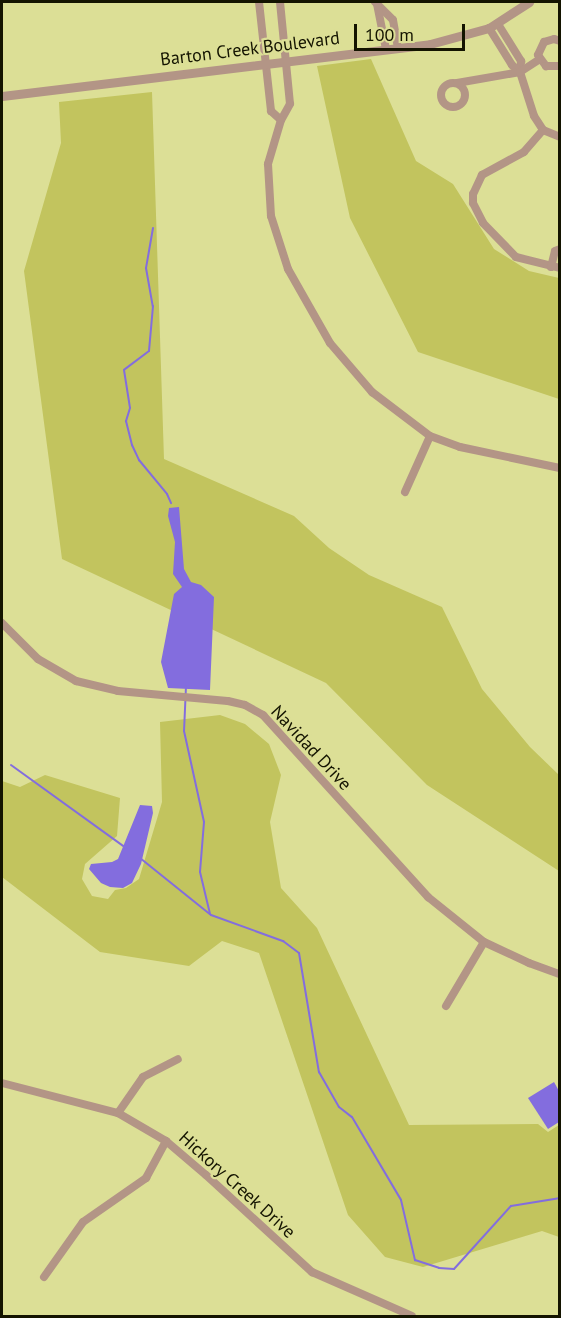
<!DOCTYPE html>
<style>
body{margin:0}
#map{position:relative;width:561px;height:1318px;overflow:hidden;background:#dcdf96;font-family:"PT Sans",sans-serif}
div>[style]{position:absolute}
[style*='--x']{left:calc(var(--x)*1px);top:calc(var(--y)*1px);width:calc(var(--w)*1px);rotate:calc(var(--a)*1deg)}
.green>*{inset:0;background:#c2c45e}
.water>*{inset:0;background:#836dde}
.stream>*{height:2px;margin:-1px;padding:0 1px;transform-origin:1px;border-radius:1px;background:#836dde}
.minor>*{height:8px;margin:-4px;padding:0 4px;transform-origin:4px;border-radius:4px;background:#b39586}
.minor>.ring{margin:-4px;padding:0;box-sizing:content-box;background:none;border:8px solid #b39586;border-radius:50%}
.tertiary>*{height:9px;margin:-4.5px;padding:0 4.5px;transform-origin:4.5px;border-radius:4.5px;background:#b39586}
span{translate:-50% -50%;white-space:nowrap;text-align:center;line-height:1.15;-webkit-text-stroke:4.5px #dcdf96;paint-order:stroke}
.street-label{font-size:18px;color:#141400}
.frame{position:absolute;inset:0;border:3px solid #141400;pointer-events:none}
.scale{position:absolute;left:354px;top:24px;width:111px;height:27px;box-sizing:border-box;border:3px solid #141400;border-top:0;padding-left:8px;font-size:18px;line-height:21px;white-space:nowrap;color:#141400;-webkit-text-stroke:4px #dcdf96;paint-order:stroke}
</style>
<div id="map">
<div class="green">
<div style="clip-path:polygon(371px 59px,416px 161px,453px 184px,494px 249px,529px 271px,559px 278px,559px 399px,418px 352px,350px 218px,317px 66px)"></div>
<div style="clip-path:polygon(152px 92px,164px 459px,294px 516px,329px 548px,369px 575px,442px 607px,482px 689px,530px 747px,559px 775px,559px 871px,427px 785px,326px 683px,62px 559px,24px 271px,61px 143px,59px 102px)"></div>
<div style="clip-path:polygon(220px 715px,245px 724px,269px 744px,281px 775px,270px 822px,281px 888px,317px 928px,409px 1125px,538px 1124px,548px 1132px,559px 1125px,559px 1237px,542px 1231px,423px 1267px,385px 1257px,348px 1215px,259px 953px,222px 941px,189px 966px,100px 952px,2px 877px,2px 781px,20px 787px,45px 775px,120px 798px,117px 836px,85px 864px,82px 879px,92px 896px,108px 899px,115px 890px,126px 888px,139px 879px,162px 802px,160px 722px)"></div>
</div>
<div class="water">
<div style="clip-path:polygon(179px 507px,184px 569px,191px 582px,201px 585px,214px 597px,210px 690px,168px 688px,161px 662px,174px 594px,182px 587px,173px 574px,175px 542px,168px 516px,169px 508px)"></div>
<div style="clip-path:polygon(140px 805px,152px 806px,153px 813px,141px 864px,132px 883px,123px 888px,110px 887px,101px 883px,89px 869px,91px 864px,112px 862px,118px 859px)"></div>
<div style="clip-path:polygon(554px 1082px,559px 1091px,559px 1122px,548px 1129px,528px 1098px)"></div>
</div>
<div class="stream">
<div style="--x:153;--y:228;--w:41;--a:99.9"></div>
<div style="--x:146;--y:268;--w:39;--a:80"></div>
<div style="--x:153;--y:306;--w:45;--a:95.1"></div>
<div style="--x:149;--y:351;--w:31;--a:143"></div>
<div style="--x:124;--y:370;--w:38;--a:81"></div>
<div style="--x:130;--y:408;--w:14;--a:107"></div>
<div style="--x:126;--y:421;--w:25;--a:76"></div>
<div style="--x:132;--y:445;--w:17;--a:65"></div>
<div style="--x:139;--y:460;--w:44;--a:50.5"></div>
<div style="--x:167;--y:494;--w:10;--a:66"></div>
<div style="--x:186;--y:686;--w:45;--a:92.5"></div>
<div style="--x:184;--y:731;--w:93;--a:77.6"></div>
<div style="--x:204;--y:822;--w:50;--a:94.6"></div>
<div style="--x:200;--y:872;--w:43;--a:76.6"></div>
<div style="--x:11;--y:765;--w:142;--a:35.8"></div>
<div style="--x:140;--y:858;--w:91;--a:38.8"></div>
<div style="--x:211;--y:915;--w:77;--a:19.9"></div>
<div style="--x:283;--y:941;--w:20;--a:37"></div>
<div style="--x:299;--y:953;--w:121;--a:80.5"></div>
<div style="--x:319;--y:1072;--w:40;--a:60.3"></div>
<div style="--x:339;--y:1107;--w:16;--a:38"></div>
<div style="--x:352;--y:1117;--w:96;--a:59.4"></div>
<div style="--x:401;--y:1200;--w:62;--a:76.9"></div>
<div style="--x:415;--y:1260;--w:25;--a:18"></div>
<div style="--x:439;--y:1268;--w:15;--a:4"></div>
<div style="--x:454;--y:1269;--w:85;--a:-47.9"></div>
<div style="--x:511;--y:1206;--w:50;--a:-9.3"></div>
</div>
<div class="minor">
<div style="--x:259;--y:2;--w:110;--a:83.7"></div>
<div style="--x:271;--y:111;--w:13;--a:42"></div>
<div style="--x:280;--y:2;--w:102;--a:84.4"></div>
<div style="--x:290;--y:104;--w:18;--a:119"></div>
<div style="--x:281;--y:120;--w:46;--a:106.5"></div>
<div style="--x:268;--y:164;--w:52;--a:86.7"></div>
<div style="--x:271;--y:216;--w:56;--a:72.2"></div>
<div style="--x:288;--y:269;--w:85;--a:60.4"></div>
<div style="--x:330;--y:343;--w:65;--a:49.4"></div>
<div style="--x:372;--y:392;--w:73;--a:37.2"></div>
<div style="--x:430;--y:436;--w:32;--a:20"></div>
<div style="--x:460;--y:447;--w:102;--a:11.9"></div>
<div style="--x:375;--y:2;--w:25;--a:45"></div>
<div style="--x:393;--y:20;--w:27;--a:80"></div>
<div style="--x:377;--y:4;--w:46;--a:78.7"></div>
<div style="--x:498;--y:24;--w:44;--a:58.1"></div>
<div style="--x:521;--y:61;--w:11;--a:95"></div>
<div style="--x:520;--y:72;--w:46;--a:72.3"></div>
<div style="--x:534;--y:116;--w:17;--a:57"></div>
<div style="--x:543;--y:130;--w:18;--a:22"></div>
<div style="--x:489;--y:28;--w:44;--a:58.1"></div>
<div style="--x:512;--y:65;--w:11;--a:41"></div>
<div style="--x:560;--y:41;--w:6;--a:-162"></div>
<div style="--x:554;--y:39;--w:10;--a:163"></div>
<div style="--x:544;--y:42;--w:14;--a:115"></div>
<div style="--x:538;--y:55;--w:14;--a:54"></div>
<div style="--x:546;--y:66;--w:14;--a:0"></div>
<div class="ring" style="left:441px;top:83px;width:16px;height:16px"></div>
<div style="--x:457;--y:83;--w:64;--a:-9.9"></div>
<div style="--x:520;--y:72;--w:24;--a:-33"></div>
<div style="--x:543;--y:130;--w:29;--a:131"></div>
<div style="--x:524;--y:152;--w:48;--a:151.3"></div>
<div style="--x:482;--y:175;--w:21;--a:115"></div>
<div style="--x:473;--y:194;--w:9;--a:90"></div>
<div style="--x:473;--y:203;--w:22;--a:63"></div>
<div style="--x:483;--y:223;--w:47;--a:45.9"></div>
<div style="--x:516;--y:257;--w:45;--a:14"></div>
<div style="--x:551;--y:267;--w:16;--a:-76"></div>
<div style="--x:555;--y:251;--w:5;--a:-22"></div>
<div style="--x:405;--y:492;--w:61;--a:-65.9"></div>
<div style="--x:2;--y:623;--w:51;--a:45"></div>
<div style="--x:38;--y:659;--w:44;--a:30.1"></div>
<div style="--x:76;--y:681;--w:43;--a:13.4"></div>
<div style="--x:118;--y:691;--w:110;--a:5.2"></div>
<div style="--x:228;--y:701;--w:17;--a:13"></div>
<div style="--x:245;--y:705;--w:21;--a:29"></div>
<div style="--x:263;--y:715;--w:246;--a:47.8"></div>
<div style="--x:428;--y:897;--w:72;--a:38.8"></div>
<div style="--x:484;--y:942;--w:50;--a:25"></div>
<div style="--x:529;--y:963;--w:33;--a:20"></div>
<div style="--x:446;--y:1006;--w:74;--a:-59.3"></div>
<div style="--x:2;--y:1083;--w:120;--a:14.5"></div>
<div style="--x:118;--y:1113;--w:56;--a:30.3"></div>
<div style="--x:166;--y:1141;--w:52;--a:40.4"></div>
<div style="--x:206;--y:1175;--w:144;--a:42.5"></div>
<div style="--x:312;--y:1272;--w:109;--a:23.7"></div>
<div style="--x:118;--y:1113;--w:44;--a:-55.2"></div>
<div style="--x:143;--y:1077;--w:39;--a:-27"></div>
<div style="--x:44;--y:1277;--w:67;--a:-54.7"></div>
<div style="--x:83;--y:1222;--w:77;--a:-34.9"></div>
<div style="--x:146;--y:1178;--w:42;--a:-61.6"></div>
</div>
<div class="tertiary">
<div style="--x:2;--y:96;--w:431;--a:-6.9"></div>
<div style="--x:430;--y:44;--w:61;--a:-15.2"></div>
<div style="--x:489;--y:28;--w:48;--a:-33"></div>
</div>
<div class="street-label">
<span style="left:250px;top:49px;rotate:-7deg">Barton Creek Boulevard</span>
<span style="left:311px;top:748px;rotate:47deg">Navidad Drive</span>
<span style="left:237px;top:1185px;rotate:42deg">Hickory Creek Drive</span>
</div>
<div class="frame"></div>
<div class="scale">100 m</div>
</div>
